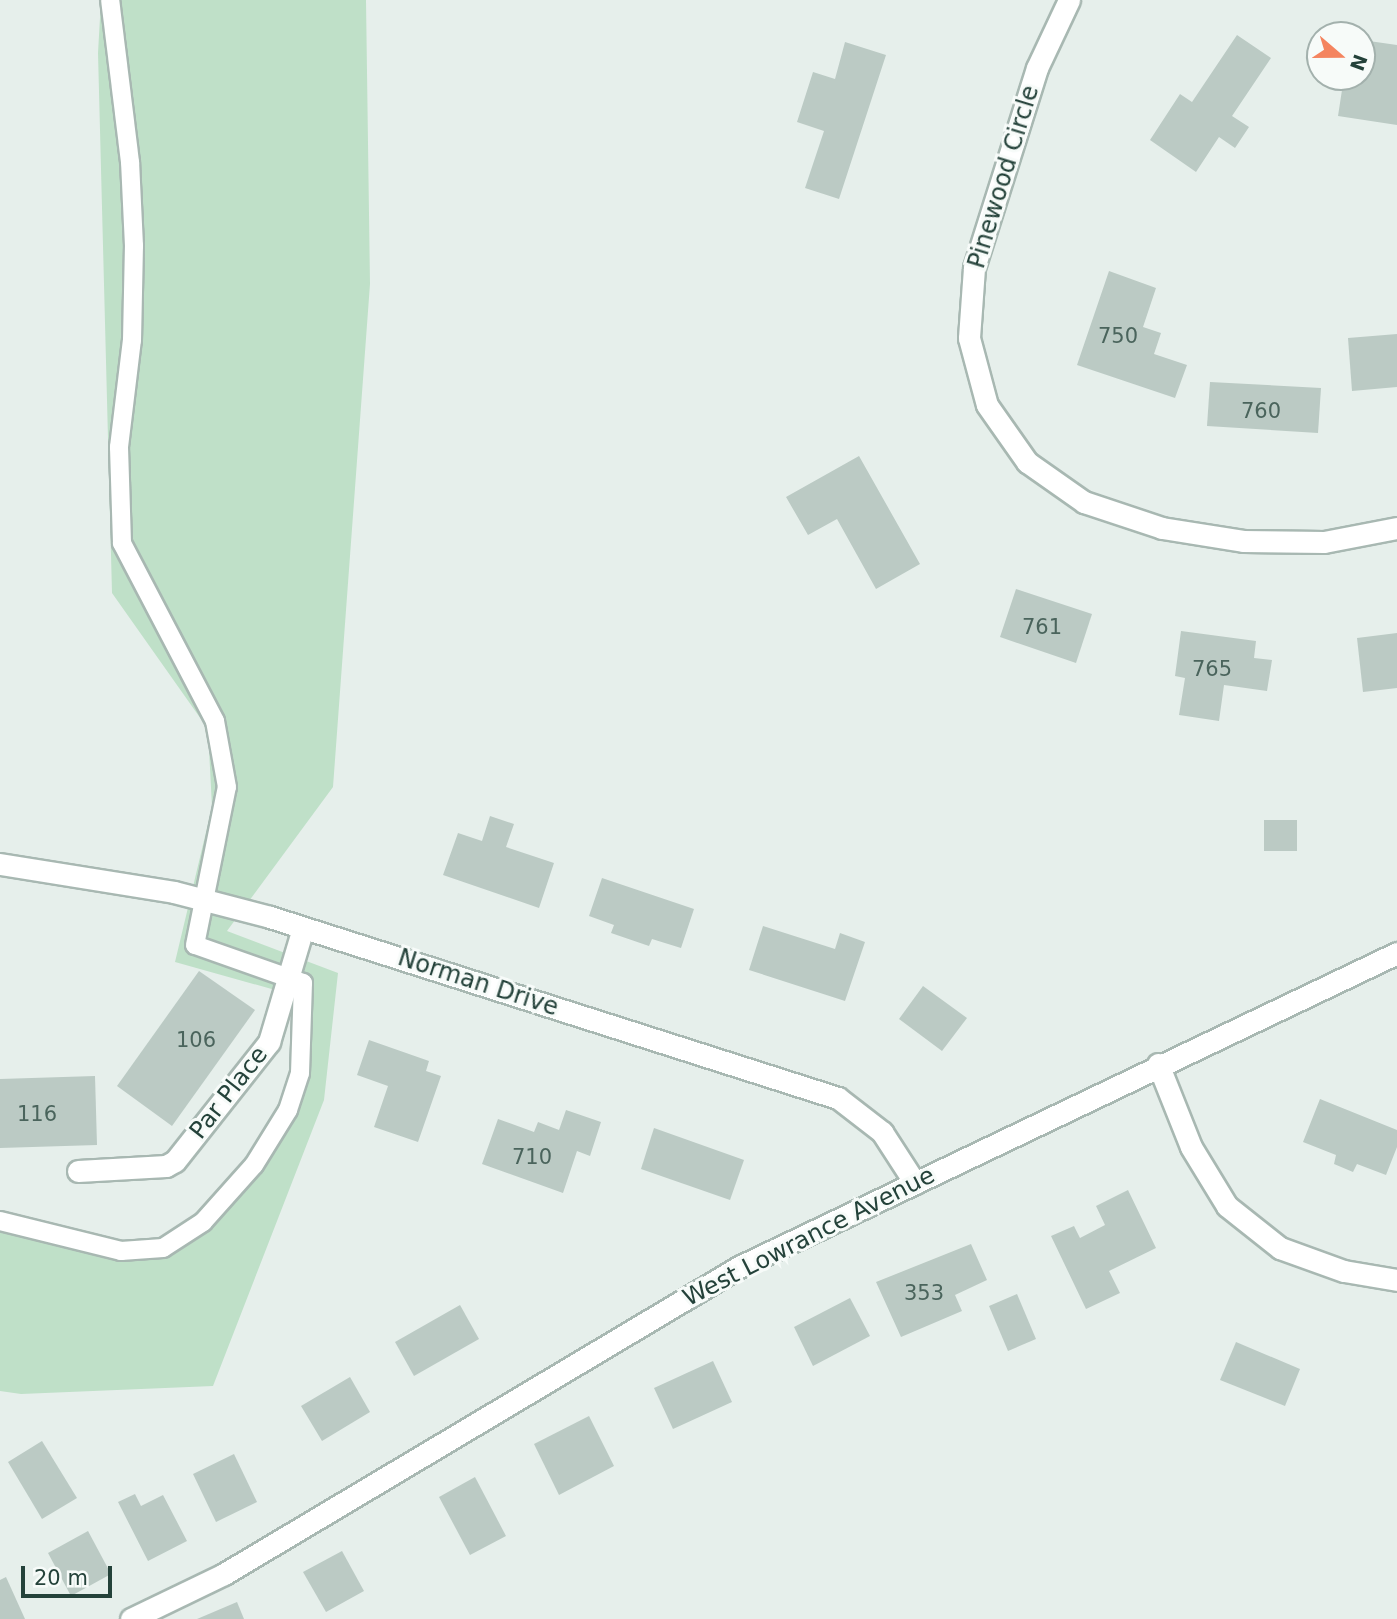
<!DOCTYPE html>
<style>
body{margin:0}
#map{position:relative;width:1397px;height:1619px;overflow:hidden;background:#e6efeb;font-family:"DejaVu Sans",sans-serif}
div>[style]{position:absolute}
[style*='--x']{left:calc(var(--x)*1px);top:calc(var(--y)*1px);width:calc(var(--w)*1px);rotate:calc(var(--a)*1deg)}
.green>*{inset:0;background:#bfe0c8}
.building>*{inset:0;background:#bbcac4}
.roads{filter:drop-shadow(2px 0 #a8b8b2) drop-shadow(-2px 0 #a8b8b2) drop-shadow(0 2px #a8b8b2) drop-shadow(0 -2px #a8b8b2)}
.lane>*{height:18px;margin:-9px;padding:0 9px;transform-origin:9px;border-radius:9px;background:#fff}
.street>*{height:21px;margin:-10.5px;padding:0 10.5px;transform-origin:10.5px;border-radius:10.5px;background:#fff}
span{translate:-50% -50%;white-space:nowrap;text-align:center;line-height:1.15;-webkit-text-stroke:6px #f7fbf9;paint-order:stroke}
.number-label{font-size:21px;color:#4a645c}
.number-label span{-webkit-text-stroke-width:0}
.street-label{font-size:24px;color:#24423a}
.north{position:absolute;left:1306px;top:21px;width:70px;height:70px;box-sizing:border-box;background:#f7fbf9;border:2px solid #a3b1ad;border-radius:50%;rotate:110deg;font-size:19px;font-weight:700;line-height:28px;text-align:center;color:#24423a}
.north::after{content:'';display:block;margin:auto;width:24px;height:32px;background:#f4845f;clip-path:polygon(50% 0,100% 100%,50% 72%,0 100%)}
.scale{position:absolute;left:21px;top:1566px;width:91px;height:32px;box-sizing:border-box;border:4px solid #24423a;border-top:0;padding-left:9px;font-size:21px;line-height:24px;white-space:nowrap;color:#24423a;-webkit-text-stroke:5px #f7fbf9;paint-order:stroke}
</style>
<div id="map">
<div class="green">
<div style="clip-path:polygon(101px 0,366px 0,370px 284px,333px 787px,227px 931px,338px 973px,324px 1100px,213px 1386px,21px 1394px,0 1391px,0 1211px,101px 1243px,174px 1236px,211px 1206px,300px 1093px,300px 997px,175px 962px,212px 807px,208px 729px,112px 593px,98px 53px)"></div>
</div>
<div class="building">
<div style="clip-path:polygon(1237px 35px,1271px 58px,1232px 116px,1249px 127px,1235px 148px,1219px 137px,1196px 172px,1150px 140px,1180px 94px,1192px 102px)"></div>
<div style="clip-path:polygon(1362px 40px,1397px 45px,1397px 125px,1338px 116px,1344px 77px,1362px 77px)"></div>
<div style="clip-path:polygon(845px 42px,886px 55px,839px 199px,805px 188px,824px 131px,797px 122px,813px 72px,835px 79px)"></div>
<div style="clip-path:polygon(1109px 271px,1156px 288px,1143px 327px,1161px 333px,1154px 354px,1187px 365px,1175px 398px,1077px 365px)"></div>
<div style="clip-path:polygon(1397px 334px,1397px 387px,1352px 391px,1348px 338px)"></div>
<div style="clip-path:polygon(1210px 382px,1321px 388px,1318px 433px,1207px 426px)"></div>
<div style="clip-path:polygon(859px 456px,920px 564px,876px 589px,837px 519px,808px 535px,786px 497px)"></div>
<div style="clip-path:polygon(1016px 589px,1092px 614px,1076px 663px,1000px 637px)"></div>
<div style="clip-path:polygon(1181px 631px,1256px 641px,1254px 658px,1272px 660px,1267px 691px,1224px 685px,1219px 721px,1179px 715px,1185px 678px,1175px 676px)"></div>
<div style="clip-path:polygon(1397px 633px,1397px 688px,1363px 692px,1357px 638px)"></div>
<div style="clip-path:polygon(490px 816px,514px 824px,506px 847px,554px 863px,539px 908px,443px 875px,458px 833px,482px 841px)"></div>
<div style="clip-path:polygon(1264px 820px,1297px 820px,1297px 851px,1264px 851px)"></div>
<div style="clip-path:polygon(602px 878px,694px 909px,681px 948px,652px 939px,649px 946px,611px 933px,614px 925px,589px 916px)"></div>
<div style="clip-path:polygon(763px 926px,835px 949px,840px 933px,865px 942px,845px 1001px,749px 970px)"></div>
<div style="clip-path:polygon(199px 971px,255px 1010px,172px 1126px,117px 1086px)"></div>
<div style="clip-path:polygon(923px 986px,967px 1018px,942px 1051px,899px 1019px)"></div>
<div style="clip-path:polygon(369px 1040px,429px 1061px,426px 1071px,441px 1076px,418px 1142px,374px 1127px,388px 1086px,357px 1075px)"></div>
<div style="clip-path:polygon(95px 1076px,97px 1145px,0 1148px,0 1079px)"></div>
<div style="clip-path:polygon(1320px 1099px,1397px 1130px,1397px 1147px,1386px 1175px,1357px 1164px,1353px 1172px,1334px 1164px,1336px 1155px,1303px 1142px)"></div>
<div style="clip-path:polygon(566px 1110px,601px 1122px,590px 1156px,577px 1151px,563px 1193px,482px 1164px,498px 1119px,534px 1132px,538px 1122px,559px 1130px)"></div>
<div style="clip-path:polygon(654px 1128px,744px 1160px,730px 1200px,641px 1169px)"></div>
<div style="clip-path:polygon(1128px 1190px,1156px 1248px,1109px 1271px,1120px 1293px,1086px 1309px,1051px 1236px,1074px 1226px,1080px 1238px,1105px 1225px,1096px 1206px)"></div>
<div style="clip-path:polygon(971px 1244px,987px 1280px,955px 1295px,962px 1311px,901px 1337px,876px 1282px)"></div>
<div style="clip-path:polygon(1017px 1294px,1036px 1339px,1008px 1351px,989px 1306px)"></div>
<div style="clip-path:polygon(850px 1298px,870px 1336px,813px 1366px,794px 1327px)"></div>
<div style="clip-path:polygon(460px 1305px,479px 1339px,414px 1376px,395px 1342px)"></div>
<div style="clip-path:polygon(1236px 1342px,1300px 1369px,1285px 1406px,1220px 1380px)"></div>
<div style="clip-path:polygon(713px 1361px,732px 1402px,673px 1429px,654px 1388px)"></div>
<div style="clip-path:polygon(350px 1377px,370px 1412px,322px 1441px,301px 1406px)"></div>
<div style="clip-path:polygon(589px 1416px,614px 1466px,559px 1495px,534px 1444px)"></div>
<div style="clip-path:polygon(42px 1441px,77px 1498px,42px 1519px,8px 1462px)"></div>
<div style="clip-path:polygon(234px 1454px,257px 1502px,216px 1522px,193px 1474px)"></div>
<div style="clip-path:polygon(475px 1477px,506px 1536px,470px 1555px,439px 1497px)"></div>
<div style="clip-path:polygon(135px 1494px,141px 1506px,163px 1495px,187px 1541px,148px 1561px,118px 1502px)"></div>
<div style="clip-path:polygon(88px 1531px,111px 1574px,71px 1596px,48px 1553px)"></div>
<div style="clip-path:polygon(342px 1551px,364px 1591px,326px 1612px,303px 1572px)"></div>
<div style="clip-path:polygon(6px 1577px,25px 1619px,0 1619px,0 1580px)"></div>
<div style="clip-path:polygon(237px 1602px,244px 1619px,197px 1619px)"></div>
</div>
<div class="roads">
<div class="lane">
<div style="--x:0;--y:1221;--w:125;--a:13.9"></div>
<div style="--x:121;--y:1251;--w:42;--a:-4.1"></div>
<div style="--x:163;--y:1248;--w:48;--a:-33"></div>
<div style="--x:203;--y:1222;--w:76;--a:-48.2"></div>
<div style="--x:254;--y:1165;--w:65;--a:-58.3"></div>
<div style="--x:288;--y:1110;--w:39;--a:-72"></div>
<div style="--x:300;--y:1073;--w:90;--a:-88.1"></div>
<div style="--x:303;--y:983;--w:114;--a:-160.6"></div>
<div style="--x:195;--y:945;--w:161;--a:-78.6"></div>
<div style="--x:227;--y:787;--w:67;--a:-100.3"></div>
<div style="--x:215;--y:721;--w:201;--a:-117.6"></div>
<div style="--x:122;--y:543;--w:96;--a:-91.8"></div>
<div style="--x:119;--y:447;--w:108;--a:-83.1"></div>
<div style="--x:132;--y:340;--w:94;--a:-88.8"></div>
<div style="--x:134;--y:246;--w:84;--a:-92.7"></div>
<div style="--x:130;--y:162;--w:163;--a:-97"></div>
</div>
<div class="street">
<div style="--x:1069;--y:0;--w:75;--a:115.2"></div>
<div style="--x:1037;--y:68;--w:210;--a:107.5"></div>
<div style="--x:974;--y:268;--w:70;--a:94.1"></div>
<div style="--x:969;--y:338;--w:69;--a:75"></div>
<div style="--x:987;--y:405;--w:70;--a:54.9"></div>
<div style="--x:1027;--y:462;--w:70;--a:35.1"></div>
<div style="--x:1084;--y:502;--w:82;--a:18.4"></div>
<div style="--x:1162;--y:528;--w:82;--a:9.1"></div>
<div style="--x:1243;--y:541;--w:81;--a:0.7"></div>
<div style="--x:1324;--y:542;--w:74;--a:-10.9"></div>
<div style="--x:0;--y:864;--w:176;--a:9.1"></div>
<div style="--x:174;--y:892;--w:99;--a:14.6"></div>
<div style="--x:270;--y:917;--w:596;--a:17.68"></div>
<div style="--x:838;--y:1098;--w:56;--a:37.7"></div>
<div style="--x:882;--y:1132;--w:61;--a:57.1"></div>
<div style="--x:1158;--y:1064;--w:89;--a:68.3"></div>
<div style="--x:1191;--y:1147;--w:69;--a:58.6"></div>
<div style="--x:1227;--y:1206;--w:68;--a:38.4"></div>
<div style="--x:1280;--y:1248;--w:68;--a:19.8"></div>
<div style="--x:1344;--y:1271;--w:54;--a:9.6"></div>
<div style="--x:78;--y:1171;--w:88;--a:-3.3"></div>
<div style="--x:166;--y:1166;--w:10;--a:-29"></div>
<div style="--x:175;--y:1161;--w:152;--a:-51.7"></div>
<div style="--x:269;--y:1042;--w:119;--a:-73.4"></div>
<div style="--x:131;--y:1619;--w:103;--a:-25.8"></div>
<div style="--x:224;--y:1574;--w:600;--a:-30.8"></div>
<div style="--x:739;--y:1267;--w:729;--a:-25.51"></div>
</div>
</div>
<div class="number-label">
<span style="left:1118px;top:336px">750</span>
<span style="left:1261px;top:411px">760</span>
<span style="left:1042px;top:627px">761</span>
<span style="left:1212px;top:669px">765</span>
<span style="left:196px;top:1040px">106</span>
<span style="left:37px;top:1114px">116</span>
<span style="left:532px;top:1157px">710</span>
<span style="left:924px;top:1293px">353</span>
</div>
<div class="street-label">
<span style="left:1004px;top:177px;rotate:-73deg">Pinewood Circle</span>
<span style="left:478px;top:983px;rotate:18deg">Norman Drive</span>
<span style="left:229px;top:1093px;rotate:-52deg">Par Place</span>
<span style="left:809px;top:1237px;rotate:-27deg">West Lowrance Avenue</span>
</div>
<div class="north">N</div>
<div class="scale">20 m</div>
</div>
